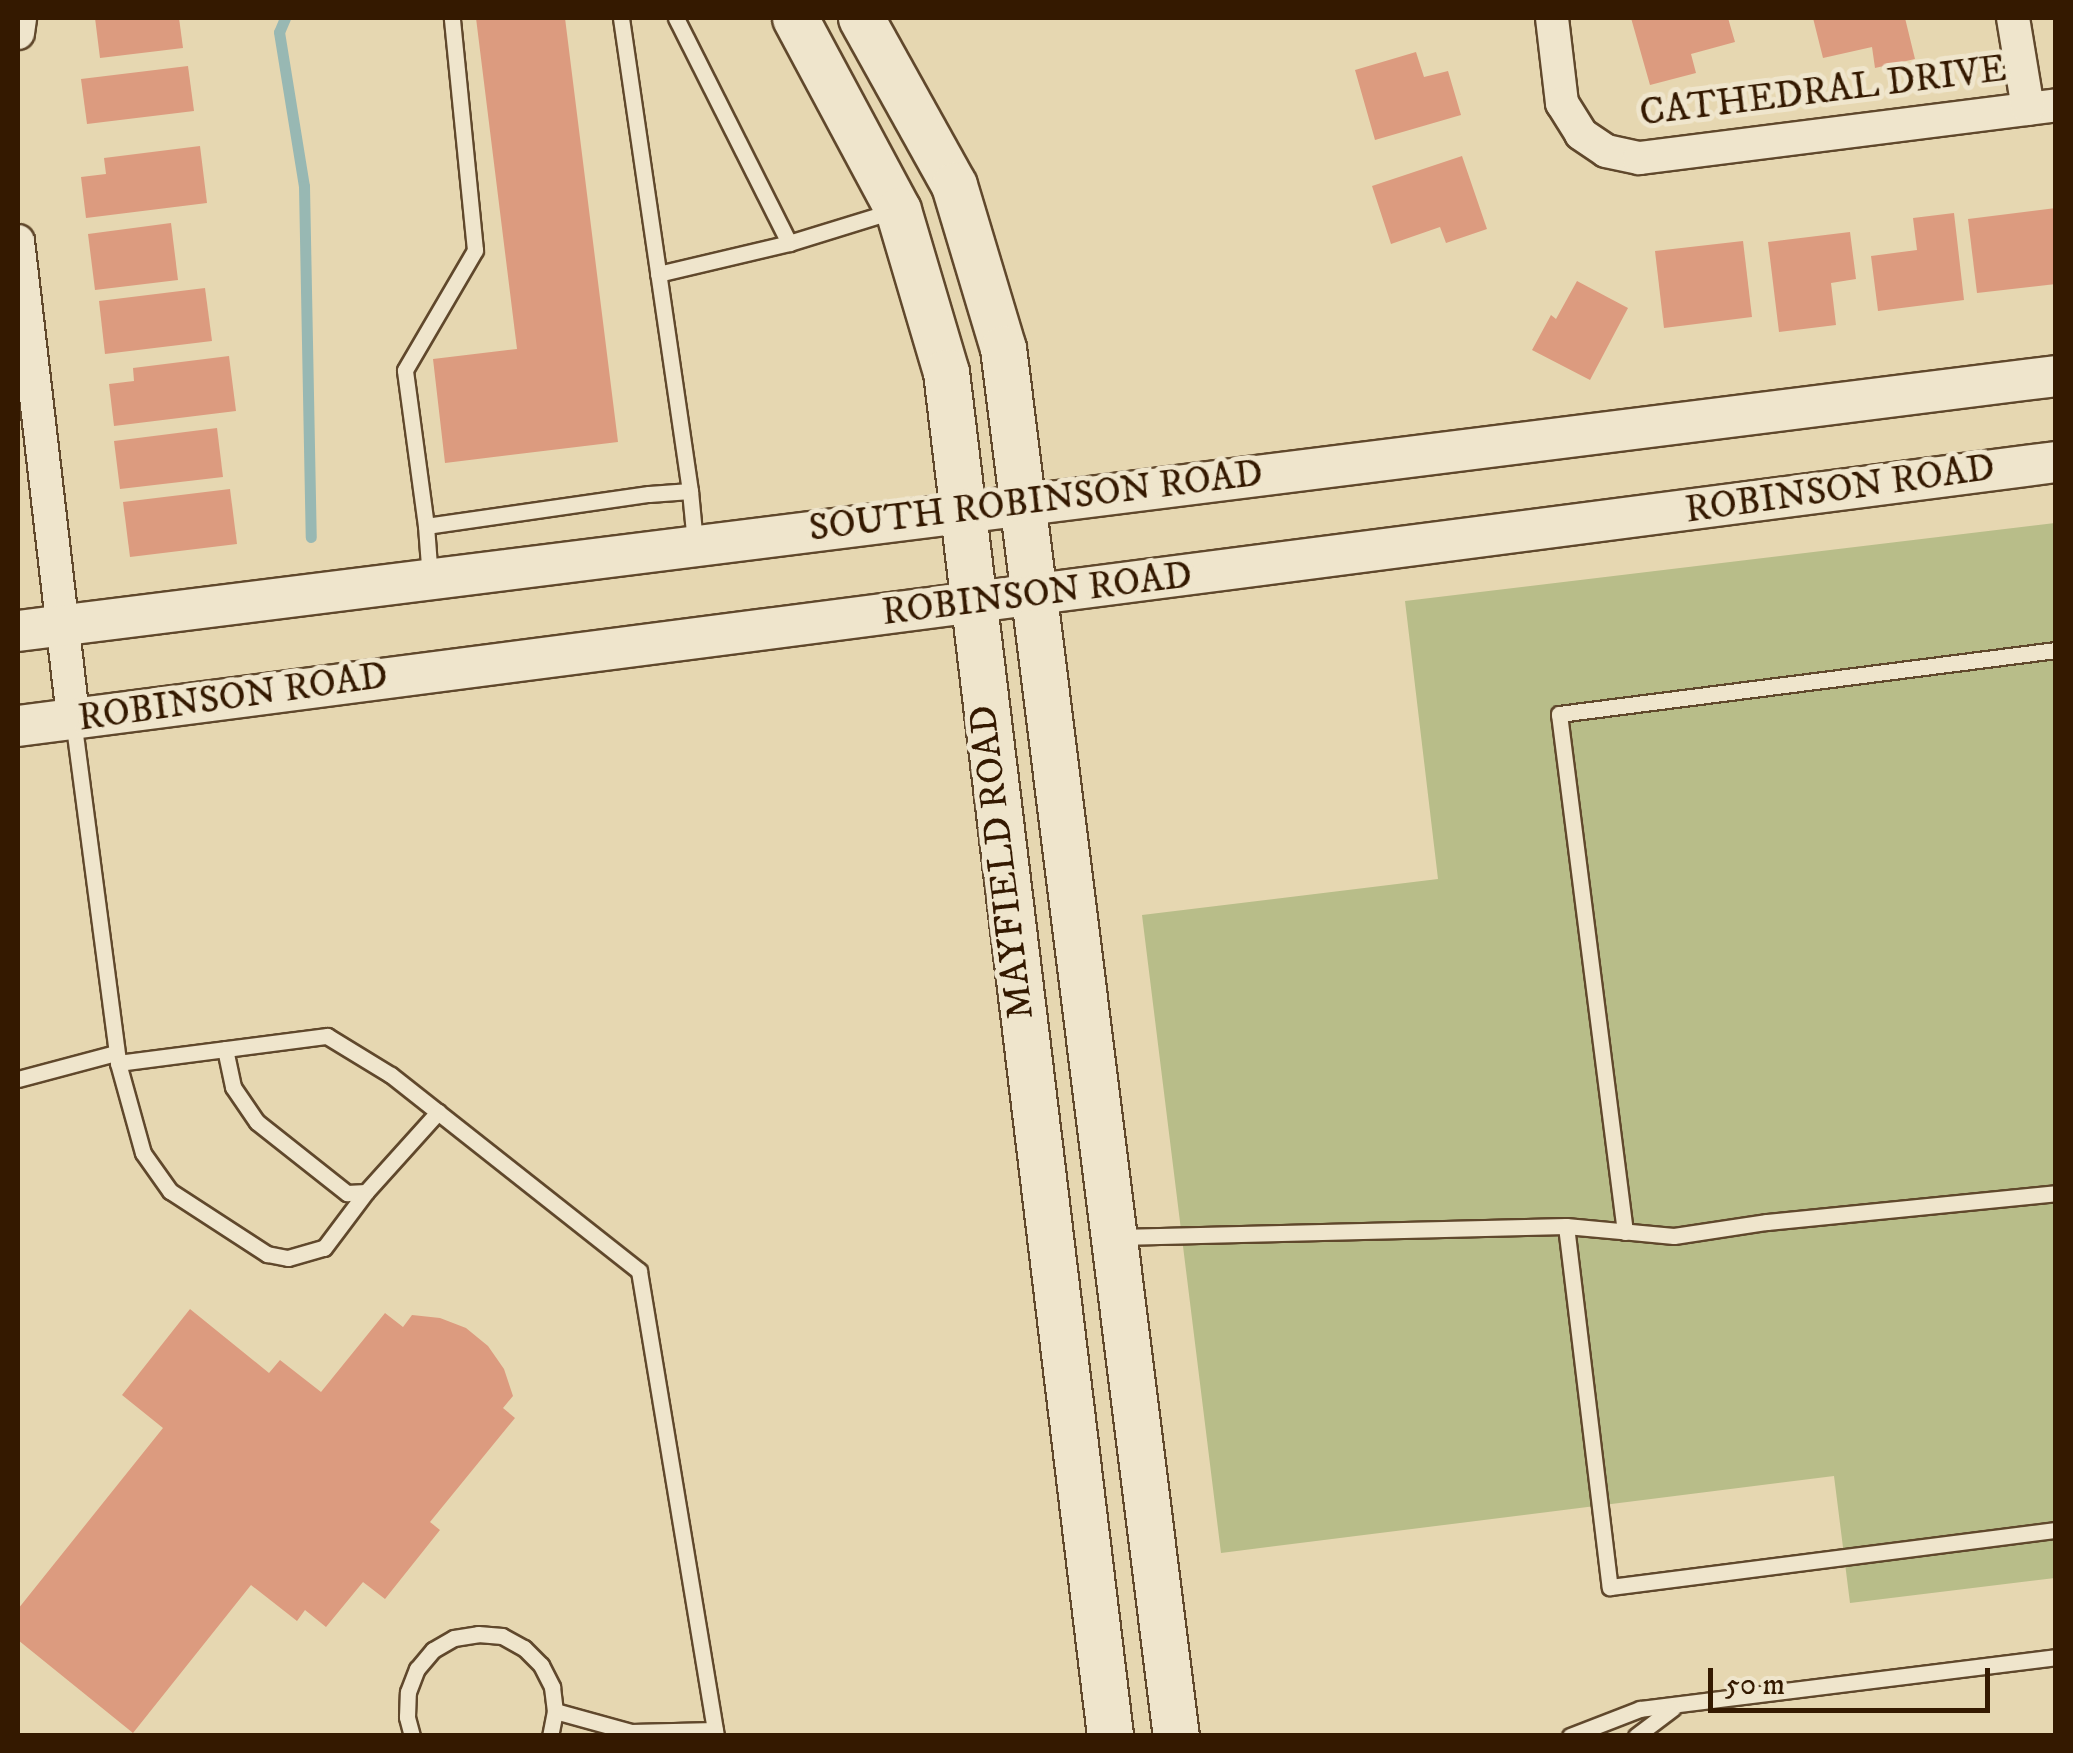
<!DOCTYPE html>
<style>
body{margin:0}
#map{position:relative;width:2073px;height:1753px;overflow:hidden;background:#e6d7b1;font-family:"IM FELL DW Pica",serif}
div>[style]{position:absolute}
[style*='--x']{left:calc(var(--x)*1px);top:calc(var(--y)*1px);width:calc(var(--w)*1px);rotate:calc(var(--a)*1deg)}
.green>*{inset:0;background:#b8bd89}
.stream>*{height:11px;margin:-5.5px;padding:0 5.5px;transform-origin:5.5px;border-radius:5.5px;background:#98b8b3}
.building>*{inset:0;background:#dc9b7f}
.roads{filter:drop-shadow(2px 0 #60482c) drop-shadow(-2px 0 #60482c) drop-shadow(0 2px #60482c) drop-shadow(0 -2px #60482c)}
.service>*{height:15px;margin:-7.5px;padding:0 7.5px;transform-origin:7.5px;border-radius:7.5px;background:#efe5cc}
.minor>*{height:32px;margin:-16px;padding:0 16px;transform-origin:16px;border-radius:16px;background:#efe5cc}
.tertiary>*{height:40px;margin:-20px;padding:0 20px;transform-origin:20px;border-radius:20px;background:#efe5cc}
.secondary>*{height:45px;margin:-22.5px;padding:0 22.5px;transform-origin:22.5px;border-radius:22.5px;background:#efe5cc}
span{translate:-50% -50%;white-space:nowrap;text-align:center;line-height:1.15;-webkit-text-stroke:10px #efe5cc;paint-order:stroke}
.street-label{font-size:38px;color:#341900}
.frame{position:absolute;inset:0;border:20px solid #341900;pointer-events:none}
.scale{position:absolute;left:1708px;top:1668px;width:282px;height:45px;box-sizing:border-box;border:5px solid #341900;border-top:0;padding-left:12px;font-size:30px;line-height:35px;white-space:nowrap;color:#341900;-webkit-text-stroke:8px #efe5cc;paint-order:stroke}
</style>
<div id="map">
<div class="green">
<div style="clip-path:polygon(2055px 523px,2055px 1578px,1850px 1603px,1834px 1476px,1221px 1553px,1142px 915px,1438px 879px,1405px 601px)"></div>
</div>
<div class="stream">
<div style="--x:285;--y:18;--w:15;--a:113"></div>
<div style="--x:279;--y:32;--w:156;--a:80.8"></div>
<div style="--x:304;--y:186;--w:351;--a:88.9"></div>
</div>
<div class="building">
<div style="clip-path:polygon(95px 18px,179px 18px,183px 48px,100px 58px)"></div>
<div style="clip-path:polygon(476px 18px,565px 18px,618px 442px,445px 463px,433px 359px,517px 349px)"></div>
<div style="clip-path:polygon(1631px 18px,1728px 18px,1735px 42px,1691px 54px,1696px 73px,1650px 85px)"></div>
<div style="clip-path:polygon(1813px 18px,1905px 18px,1915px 59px,1875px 68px,1872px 47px,1823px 58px)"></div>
<div style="clip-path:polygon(1416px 52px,1424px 77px,1448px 71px,1461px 115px,1375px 140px,1355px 70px)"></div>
<div style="clip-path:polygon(188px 66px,194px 111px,87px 124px,81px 79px)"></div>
<div style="clip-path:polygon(200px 146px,207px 203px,86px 218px,81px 177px,106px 174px,104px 158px)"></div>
<div style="clip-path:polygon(1462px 156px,1487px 229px,1446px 243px,1440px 227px,1391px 244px,1372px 186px)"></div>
<div style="clip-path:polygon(2056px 208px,2056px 284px,1977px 293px,1968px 219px)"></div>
<div style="clip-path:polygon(1954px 213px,1964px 300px,1878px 311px,1871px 256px,1917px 250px,1913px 218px)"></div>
<div style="clip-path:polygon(171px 223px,178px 280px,95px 290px,88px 234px)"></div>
<div style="clip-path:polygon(1850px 232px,1856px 279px,1831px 283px,1836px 325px,1779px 332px,1768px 242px)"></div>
<div style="clip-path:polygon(1743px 241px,1752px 317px,1664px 328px,1655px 251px)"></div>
<div style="clip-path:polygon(1577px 281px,1628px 308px,1590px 380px,1532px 350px,1551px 315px,1556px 319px)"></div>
<div style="clip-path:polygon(205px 288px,212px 341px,105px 354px,99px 301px)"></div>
<div style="clip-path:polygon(229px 356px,236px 411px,114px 426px,109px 384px,134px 381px,133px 368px)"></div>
<div style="clip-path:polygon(217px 428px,223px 477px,120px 489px,114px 441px)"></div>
<div style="clip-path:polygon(230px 489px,237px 544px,130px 557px,123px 502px)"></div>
<div style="clip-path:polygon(190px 1309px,269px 1373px,280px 1360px,321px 1392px,385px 1313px,403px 1327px,412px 1315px,440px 1318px,466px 1328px,488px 1346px,504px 1369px,513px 1396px,503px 1408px,515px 1418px,430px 1522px,440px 1530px,385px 1599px,363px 1582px,326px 1627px,305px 1610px,297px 1621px,251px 1585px,133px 1733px,18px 1640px,18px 1609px,163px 1428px,122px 1395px)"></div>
</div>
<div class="roads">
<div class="service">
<div style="--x:621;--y:18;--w:478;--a:81.7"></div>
<div style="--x:676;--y:18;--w:252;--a:63.3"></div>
<div style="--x:789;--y:243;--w:109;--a:-17.1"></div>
<div style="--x:658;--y:274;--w:135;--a:-13.3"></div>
<div style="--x:426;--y:526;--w:157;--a:-97.7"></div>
<div style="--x:405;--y:370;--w:139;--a:-59.7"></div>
<div style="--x:475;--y:250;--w:233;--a:-95.7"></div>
<div style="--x:430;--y:579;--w:53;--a:-94.3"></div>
<div style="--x:426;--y:526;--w:225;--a:-8.2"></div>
<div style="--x:649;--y:494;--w:41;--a:-4.2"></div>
<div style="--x:690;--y:491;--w:52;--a:84.5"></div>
<div style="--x:73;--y:719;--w:347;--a:82.5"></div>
<div style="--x:118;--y:1063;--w:211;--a:-7.4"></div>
<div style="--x:327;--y:1036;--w:75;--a:31.4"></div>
<div style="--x:391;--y:1075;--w:316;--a:38.3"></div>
<div style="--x:639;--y:1271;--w:471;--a:80.6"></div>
<div style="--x:225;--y:1049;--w:39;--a:78"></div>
<div style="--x:233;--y:1087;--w:42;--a:55.6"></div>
<div style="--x:257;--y:1122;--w:115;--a:38.3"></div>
<div style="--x:347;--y:1193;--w:19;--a:-3"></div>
<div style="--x:366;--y:1192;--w:108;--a:-48"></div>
<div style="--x:118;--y:1063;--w:93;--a:74.5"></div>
<div style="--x:143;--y:1153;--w:47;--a:54.6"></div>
<div style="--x:170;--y:1191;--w:116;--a:33"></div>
<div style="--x:267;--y:1254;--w:21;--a:11"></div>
<div style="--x:288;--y:1258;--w:37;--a:-16"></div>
<div style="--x:324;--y:1248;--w:70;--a:-53.1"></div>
<div style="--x:18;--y:1079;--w:101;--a:-14.9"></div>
<div style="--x:1566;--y:1226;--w:364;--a:83.1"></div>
<div style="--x:1610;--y:1587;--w:450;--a:-7.3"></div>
<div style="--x:1625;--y:1232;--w:522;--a:-97.26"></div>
<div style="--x:1559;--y:714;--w:501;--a:-7.34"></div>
<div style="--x:1119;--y:1237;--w:447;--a:-1.4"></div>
<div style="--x:1566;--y:1226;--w:108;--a:5.3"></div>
<div style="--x:1674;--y:1236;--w:94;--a:-8.6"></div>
<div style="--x:1767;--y:1222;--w:290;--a:-5.7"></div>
<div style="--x:555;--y:1711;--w:79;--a:15.4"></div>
<div style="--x:631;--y:1732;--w:84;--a:-1.4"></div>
<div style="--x:412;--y:1736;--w:20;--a:-105"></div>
<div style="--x:407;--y:1717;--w:25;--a:-88"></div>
<div style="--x:408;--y:1692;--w:25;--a:-69"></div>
<div style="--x:417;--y:1669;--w:25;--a:-50"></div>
<div style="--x:433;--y:1650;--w:24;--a:-30"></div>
<div style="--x:454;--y:1638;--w:24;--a:-9"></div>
<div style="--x:478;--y:1634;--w:24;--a:5"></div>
<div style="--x:502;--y:1636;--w:25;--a:29"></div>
<div style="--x:524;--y:1648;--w:24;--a:45"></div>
<div style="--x:541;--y:1665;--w:25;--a:63"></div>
<div style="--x:552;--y:1687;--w:24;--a:83"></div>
<div style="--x:555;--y:1711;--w:25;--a:101"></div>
<div style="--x:1570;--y:1736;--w:75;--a:-21.1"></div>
<div style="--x:1640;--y:1709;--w:419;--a:-7.1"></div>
<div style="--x:1636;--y:1736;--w:46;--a:-37.1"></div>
</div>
<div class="minor">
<div style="--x:1552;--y:18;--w:86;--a:83.3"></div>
<div style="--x:1562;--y:103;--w:36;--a:58"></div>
<div style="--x:1581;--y:134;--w:30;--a:34"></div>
<div style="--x:1606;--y:151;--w:34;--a:12"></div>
<div style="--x:1639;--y:158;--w:420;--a:-7.2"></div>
<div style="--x:2013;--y:18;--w:92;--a:80.6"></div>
<div style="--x:18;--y:33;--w:15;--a:-82"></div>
<div style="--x:18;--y:241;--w:481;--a:83.4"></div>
</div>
<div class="tertiary">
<div style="--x:18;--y:631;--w:2054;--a:-7.13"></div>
<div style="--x:18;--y:726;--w:2055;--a:-7.38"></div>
</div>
<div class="secondary">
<div style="--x:795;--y:18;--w:218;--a:61.8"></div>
<div style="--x:898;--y:210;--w:169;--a:73.5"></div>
<div style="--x:946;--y:372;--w:1374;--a:83.14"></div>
<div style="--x:861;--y:18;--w:191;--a:60.9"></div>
<div style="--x:954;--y:185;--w:170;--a:73.3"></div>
<div style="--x:1003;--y:348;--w:1399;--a:82.9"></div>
</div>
</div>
<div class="street-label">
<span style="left:1823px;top:92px;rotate:-7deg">CATHEDRAL DRIVE</span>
<span style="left:1840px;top:490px;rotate:-8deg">ROBINSON ROAD</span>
<span style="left:1036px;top:502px;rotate:-7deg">SOUTH ROBINSON ROAD</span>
<span style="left:1037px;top:595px;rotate:-7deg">ROBINSON ROAD</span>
<span style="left:233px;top:698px;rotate:-8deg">ROBINSON ROAD</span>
<span style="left:1003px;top:862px;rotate:-97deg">MAYFIELD ROAD</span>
</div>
<div class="frame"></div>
<div class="scale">50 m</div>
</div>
